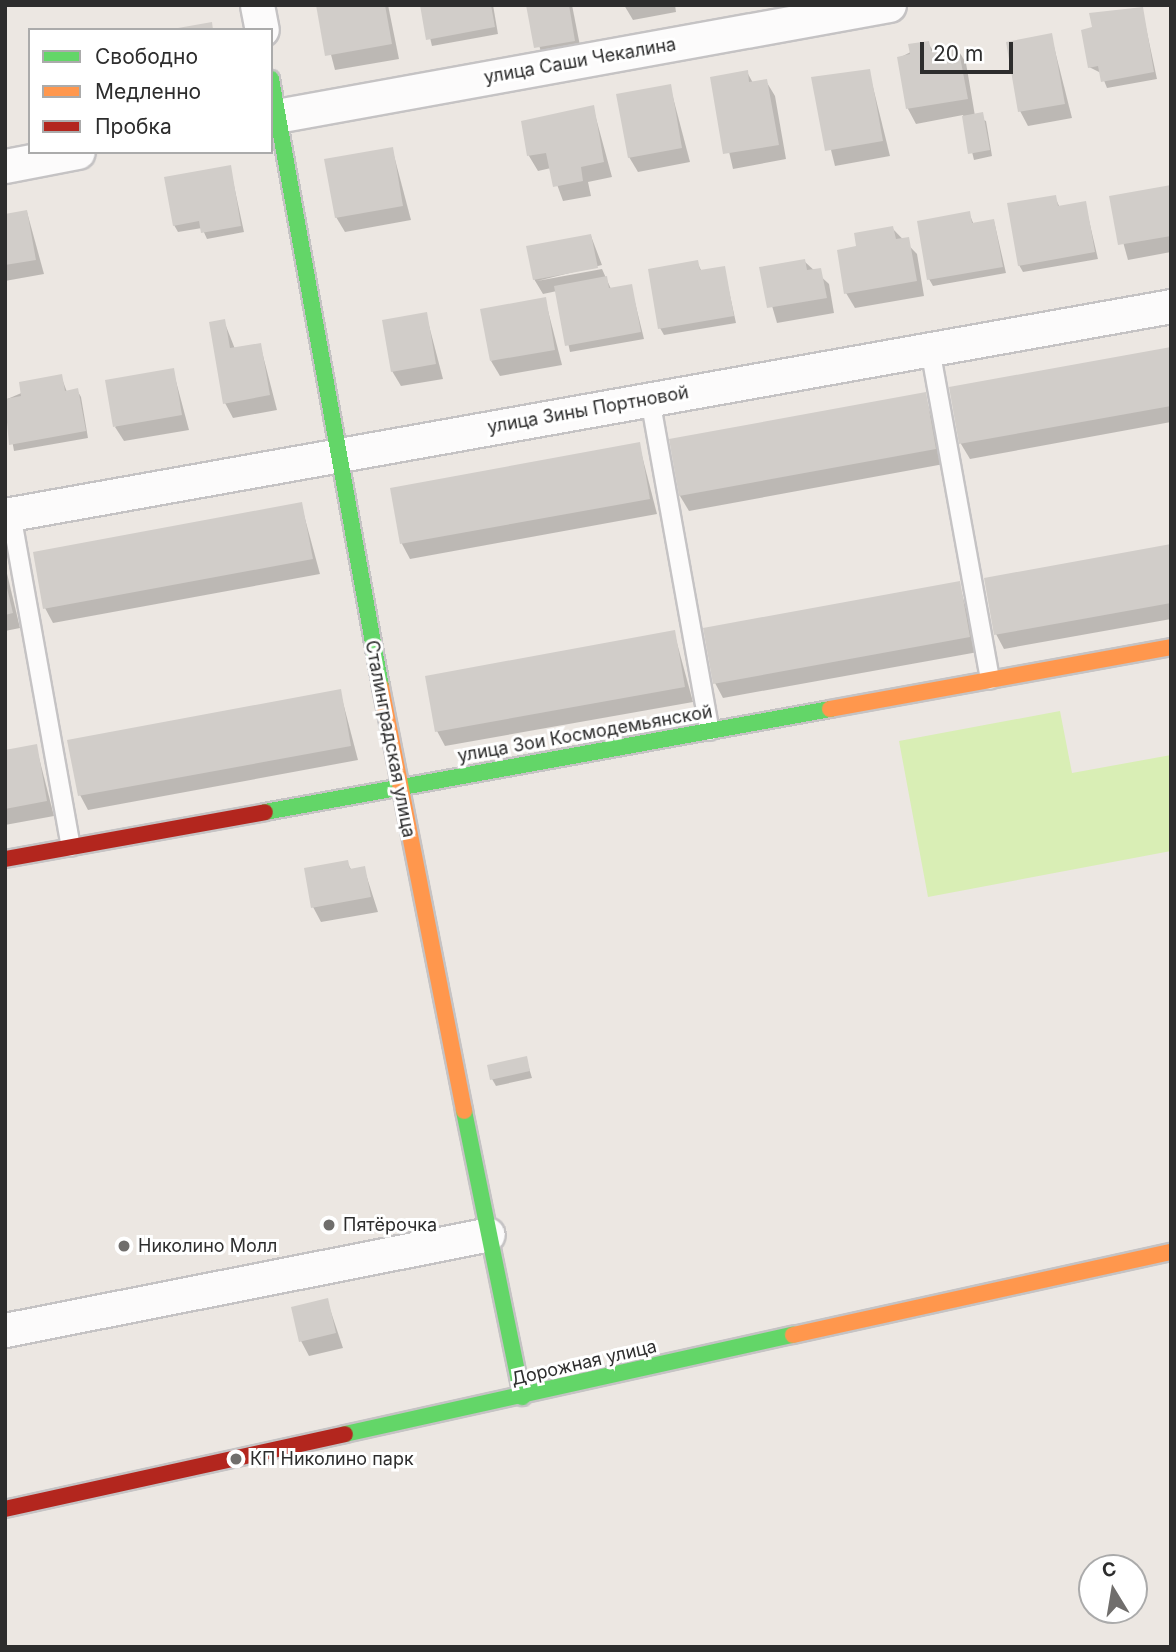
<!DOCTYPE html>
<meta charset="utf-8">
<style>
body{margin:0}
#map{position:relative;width:1176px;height:1652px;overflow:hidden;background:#ece7e2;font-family:Inter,sans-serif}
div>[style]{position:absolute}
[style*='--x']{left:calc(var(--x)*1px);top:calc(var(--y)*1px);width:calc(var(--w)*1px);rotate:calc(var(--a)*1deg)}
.pitch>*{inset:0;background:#d9eeb5}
.shadow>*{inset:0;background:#0003}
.building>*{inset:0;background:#d1cdc9}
.roads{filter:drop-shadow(2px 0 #c5c3c4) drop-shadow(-2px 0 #c5c3c4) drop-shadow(0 2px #c5c3c4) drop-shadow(0 -2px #c5c3c4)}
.lane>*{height:18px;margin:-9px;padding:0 9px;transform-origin:9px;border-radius:9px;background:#fcfbfb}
.street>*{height:33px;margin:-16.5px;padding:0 16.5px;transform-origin:16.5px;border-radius:16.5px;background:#fcfbfb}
.fast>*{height:16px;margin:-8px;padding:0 8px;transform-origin:8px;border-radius:8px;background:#63d668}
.slow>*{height:16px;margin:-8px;padding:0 8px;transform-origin:8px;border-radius:8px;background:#ff974d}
.jam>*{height:16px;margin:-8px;padding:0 8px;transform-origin:8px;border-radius:8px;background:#b3261e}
.dots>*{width:19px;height:19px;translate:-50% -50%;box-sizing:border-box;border:4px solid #fff;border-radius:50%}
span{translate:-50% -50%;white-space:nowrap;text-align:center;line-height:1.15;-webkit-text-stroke:6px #fff;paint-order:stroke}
.street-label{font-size:18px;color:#2d2d2d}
.poi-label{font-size:18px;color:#2d2d2d}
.left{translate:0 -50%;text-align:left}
.frame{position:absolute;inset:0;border:7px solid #2d2d2d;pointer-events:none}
.legend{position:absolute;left:28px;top:28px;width:245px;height:126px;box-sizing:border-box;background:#fff;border:2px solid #ababab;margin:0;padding:9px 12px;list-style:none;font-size:21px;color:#2d2d2d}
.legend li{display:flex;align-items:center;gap:14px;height:35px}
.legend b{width:35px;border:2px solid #ababab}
.north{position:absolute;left:1078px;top:1554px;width:70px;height:70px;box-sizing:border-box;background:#fff;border:2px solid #ababab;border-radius:50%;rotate:349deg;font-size:19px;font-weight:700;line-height:28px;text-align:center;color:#2d2d2d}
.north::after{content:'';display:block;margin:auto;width:24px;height:32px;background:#706e6c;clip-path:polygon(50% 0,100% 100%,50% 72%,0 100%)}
.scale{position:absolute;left:920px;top:42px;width:93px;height:32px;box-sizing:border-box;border:4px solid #2d2d2d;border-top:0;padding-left:9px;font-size:21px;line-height:24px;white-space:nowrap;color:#2d2d2d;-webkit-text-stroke:5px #fff;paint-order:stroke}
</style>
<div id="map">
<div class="pitch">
<div style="clip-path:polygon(1060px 711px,1072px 773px,1171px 755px,1171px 851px,928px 897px,899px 741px)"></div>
</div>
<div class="shadow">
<div style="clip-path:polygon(318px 5px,388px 5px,399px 59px,335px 70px)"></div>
<div style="clip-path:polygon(422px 5px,493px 5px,498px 34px,432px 46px)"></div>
<div style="clip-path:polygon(528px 5px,572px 5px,582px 56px,544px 63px)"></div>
<div style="clip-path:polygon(624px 5px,675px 5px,676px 12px,633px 20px)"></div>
<div style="clip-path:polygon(1142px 9px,1157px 79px,1107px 88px,1101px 73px,1089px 67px)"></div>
<div style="clip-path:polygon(1051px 35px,1072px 118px,1028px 126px,1020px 111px)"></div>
<div style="clip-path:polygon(928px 43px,934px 52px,957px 48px,966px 63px,975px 116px,986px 121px,992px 156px,974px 160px,963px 115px,916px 124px,908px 109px,899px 58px)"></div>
<div style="clip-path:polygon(869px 71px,890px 156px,835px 166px,813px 78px)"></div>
<div style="clip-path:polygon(747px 72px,753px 83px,766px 81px,775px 96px,786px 159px,733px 169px,712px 78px)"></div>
<div style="clip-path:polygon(670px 86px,690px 162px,638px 172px,629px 157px)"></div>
<div style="clip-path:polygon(593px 107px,612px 177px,588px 182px,591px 196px,563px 201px,551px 168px,538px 171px,529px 156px,523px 122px)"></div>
<div style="clip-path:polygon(392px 148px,411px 220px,345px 232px,336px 217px)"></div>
<div style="clip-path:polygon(230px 167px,244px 232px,207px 239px,202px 228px,178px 232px,174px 225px)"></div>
<div style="clip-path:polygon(1171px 187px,1171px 252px,1128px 260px,1111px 198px)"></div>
<div style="clip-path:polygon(1055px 197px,1060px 208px,1085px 203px,1098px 259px,1023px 272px,1019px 265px)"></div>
<div style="clip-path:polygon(27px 212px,44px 274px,5px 281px,5px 216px)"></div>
<div style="clip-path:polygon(969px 213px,974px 225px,994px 221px,1006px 273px,933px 286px,929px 279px)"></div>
<div style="clip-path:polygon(892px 228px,917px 254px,924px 296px,855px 308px,846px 293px,858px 248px)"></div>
<div style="clip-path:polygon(591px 236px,602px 265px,537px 281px,602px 269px,611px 289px,631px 286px,644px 339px,570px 352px,557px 291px,543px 294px,534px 279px)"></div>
<div style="clip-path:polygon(804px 261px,829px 284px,834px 313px,777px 323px,761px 268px)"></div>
<div style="clip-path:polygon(697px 262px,702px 272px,724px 268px,736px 323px,664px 335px,660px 328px)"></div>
<div style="clip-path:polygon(545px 299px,562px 365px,500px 376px,491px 361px)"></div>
<div style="clip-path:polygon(426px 314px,443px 379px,401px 386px,392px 371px)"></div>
<div style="clip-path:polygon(224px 321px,235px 349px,260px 344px,277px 410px,233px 418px,225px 403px)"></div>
<div style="clip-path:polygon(1171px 349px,1171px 422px,970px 459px,961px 444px,951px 389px)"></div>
<div style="clip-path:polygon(173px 370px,189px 430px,124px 441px,115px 427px)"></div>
<div style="clip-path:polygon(61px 376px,67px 392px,77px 390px,81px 397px,88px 438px,14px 451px,5px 400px)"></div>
<div style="clip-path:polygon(925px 394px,944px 464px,689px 511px,680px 496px,671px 440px)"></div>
<div style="clip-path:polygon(639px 444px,657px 514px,410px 559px,402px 544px,392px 489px)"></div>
<div style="clip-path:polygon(301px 504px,320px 574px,53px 623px,45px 608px)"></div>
<div style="clip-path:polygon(1171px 546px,1171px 619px,1004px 649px,996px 634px)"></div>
<div style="clip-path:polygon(5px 565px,20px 628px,5px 631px)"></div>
<div style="clip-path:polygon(959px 583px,978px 652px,723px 698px,715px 683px)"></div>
<div style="clip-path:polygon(674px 632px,693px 702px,445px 746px,437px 731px)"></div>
<div style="clip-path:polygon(340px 691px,358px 760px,88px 810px,80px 795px)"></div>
<div style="clip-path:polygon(36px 746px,54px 816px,5px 825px,5px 752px)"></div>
<div style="clip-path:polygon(347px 862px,352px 871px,364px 868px,378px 912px,321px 922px,313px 907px)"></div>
<div style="clip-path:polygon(526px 1058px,532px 1078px,496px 1086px,492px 1079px)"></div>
<div style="clip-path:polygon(327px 1300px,343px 1348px,309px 1356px,301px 1341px)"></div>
</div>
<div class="building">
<div style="clip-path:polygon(316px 5px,385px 5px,392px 44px,325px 56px)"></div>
<div style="clip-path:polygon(420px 5px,491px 5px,495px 27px,426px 40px)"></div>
<div style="clip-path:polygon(526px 5px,569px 5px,575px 41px,534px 48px)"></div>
<div style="clip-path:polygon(1143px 7px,1154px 72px,1101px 82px,1098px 66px,1088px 68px,1081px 30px,1092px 27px,1089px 13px)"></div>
<div style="clip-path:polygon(212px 22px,213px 30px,178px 30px,178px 28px)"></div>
<div style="clip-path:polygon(1052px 33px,1065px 104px,1018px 112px,1006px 42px)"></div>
<div style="clip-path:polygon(929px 41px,931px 51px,958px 46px,968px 99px,906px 109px,897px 57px,910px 54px,908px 44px)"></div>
<div style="clip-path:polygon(870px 69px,883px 141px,825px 151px,811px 77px)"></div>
<div style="clip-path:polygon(748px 70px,749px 82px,767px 79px,779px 145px,723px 154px,710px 77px)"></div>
<div style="clip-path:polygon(671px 84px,682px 148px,628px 158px,616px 94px)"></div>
<div style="clip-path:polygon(594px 105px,604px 162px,581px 167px,583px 181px,553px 187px,546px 153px,527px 156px,521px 121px)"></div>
<div style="clip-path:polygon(983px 112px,990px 150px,968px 154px,962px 116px)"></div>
<div style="clip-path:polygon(393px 147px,403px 206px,335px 218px,324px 159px)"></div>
<div style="clip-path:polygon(231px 165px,241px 226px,201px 233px,199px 221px,173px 226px,164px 177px)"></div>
<div style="clip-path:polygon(1171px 185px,1171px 236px,1118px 245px,1109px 196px)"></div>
<div style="clip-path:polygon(1056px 195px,1058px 206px,1086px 201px,1095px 252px,1018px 266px,1007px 203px)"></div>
<div style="clip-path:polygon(27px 210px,36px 260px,5px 265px,5px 214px)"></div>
<div style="clip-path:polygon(970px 211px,972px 223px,994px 219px,1003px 267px,927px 280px,917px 221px)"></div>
<div style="clip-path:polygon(893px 226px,896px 239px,909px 237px,917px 281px,844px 294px,837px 250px,856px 246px,854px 233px)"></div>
<div style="clip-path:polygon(591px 234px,598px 268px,533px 280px,526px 246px)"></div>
<div style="clip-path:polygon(805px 259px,807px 270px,821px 268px,827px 298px,767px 308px,759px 267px)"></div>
<div style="clip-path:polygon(698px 260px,700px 270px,725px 266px,734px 316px,658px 329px,648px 269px)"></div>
<div style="clip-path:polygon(607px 276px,609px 288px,632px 284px,641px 332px,565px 346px,554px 286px)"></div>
<div style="clip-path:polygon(546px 297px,555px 350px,490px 361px,480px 309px)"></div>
<div style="clip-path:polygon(427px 312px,436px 364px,391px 372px,382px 320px)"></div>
<div style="clip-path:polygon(225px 319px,230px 348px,261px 343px,270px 395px,223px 404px,209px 322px)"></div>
<div style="clip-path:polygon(1171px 347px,1171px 406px,959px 444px,949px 387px)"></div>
<div style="clip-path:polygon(174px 368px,182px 415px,113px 427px,105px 380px)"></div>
<div style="clip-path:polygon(62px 374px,65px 391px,78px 388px,86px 431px,9px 445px,5px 399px,21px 396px,19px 382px)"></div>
<div style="clip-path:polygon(926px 392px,936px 449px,679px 496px,669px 439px)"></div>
<div style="clip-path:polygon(640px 442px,650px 499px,400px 544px,390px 488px)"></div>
<div style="clip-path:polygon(302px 502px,313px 559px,43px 609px,33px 552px)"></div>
<div style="clip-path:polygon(1171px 544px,1171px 603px,994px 635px,984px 578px)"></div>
<div style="clip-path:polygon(5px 580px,13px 613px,5px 615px)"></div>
<div style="clip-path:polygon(960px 581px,970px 637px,713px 684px,703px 628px)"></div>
<div style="clip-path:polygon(675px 630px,685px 687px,435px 732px,425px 676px)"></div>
<div style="clip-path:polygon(341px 689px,351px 746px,78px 796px,67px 740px)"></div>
<div style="clip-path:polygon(37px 744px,47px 801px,5px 809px,5px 750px)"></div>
<div style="clip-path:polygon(348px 860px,350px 869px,365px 866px,371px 897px,311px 908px,304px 868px)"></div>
<div style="clip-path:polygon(527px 1056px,530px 1071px,490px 1080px,487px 1065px)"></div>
<div style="clip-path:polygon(328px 1298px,336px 1333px,299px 1342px,291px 1307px)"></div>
</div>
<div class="roads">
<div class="lane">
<div style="--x:930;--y:349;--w:336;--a:79.7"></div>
<div style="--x:650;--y:399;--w:337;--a:79.8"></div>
<div style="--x:11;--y:514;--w:338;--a:79.8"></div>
</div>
<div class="street">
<div style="--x:257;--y:5;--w:25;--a:79"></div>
<div style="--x:271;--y:117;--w:628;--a:-10.27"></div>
<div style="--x:5;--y:166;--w:74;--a:-10.9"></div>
<div style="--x:5;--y:515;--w:1185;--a:-10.16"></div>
<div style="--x:5;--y:1330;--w:492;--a:-11.2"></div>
</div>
<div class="fast">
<div style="--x:271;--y:79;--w:618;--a:79.74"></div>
<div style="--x:265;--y:812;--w:574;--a:-10.33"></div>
<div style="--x:464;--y:1111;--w:292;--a:78.5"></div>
<div style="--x:345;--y:1434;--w:459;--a:-12.5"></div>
</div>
<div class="slow">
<div style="--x:381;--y:687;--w:432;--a:78.9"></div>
<div style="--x:830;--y:709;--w:347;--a:-10.3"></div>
<div style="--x:793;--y:1335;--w:387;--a:-12.4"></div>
</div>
<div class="jam">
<div style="--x:5;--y:859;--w:264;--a:-10.2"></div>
<div style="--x:5;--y:1509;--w:348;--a:-12.4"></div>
</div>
</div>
<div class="dots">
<div style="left:329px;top:1225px;background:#706e6c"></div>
<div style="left:124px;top:1246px;background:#706e6c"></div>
<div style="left:236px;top:1459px;background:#706e6c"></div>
</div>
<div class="street-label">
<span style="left:580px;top:61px;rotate:-10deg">улица Саши Чекалина</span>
<span style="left:588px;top:410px;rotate:-10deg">улица Зины Портновой</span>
<span style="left:585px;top:734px;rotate:-10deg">улица Зои Космодемьянской</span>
<span style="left:390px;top:739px;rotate:79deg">Сталинградская улица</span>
<span style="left:584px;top:1363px;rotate:-13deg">Дорожная улица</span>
</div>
<div class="poi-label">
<span class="left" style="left:343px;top:1225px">Пятёрочка</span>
<span class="left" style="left:138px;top:1246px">Николино Молл</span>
<span class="left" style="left:250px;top:1459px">КП Николино парк</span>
</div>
<div class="frame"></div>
<ul class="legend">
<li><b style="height:9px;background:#63d668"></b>Свободно</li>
<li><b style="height:9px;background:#ff974d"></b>Медленно</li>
<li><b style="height:9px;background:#b3261e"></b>Пробка</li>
</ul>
<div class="north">С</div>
<div class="scale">20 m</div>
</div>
